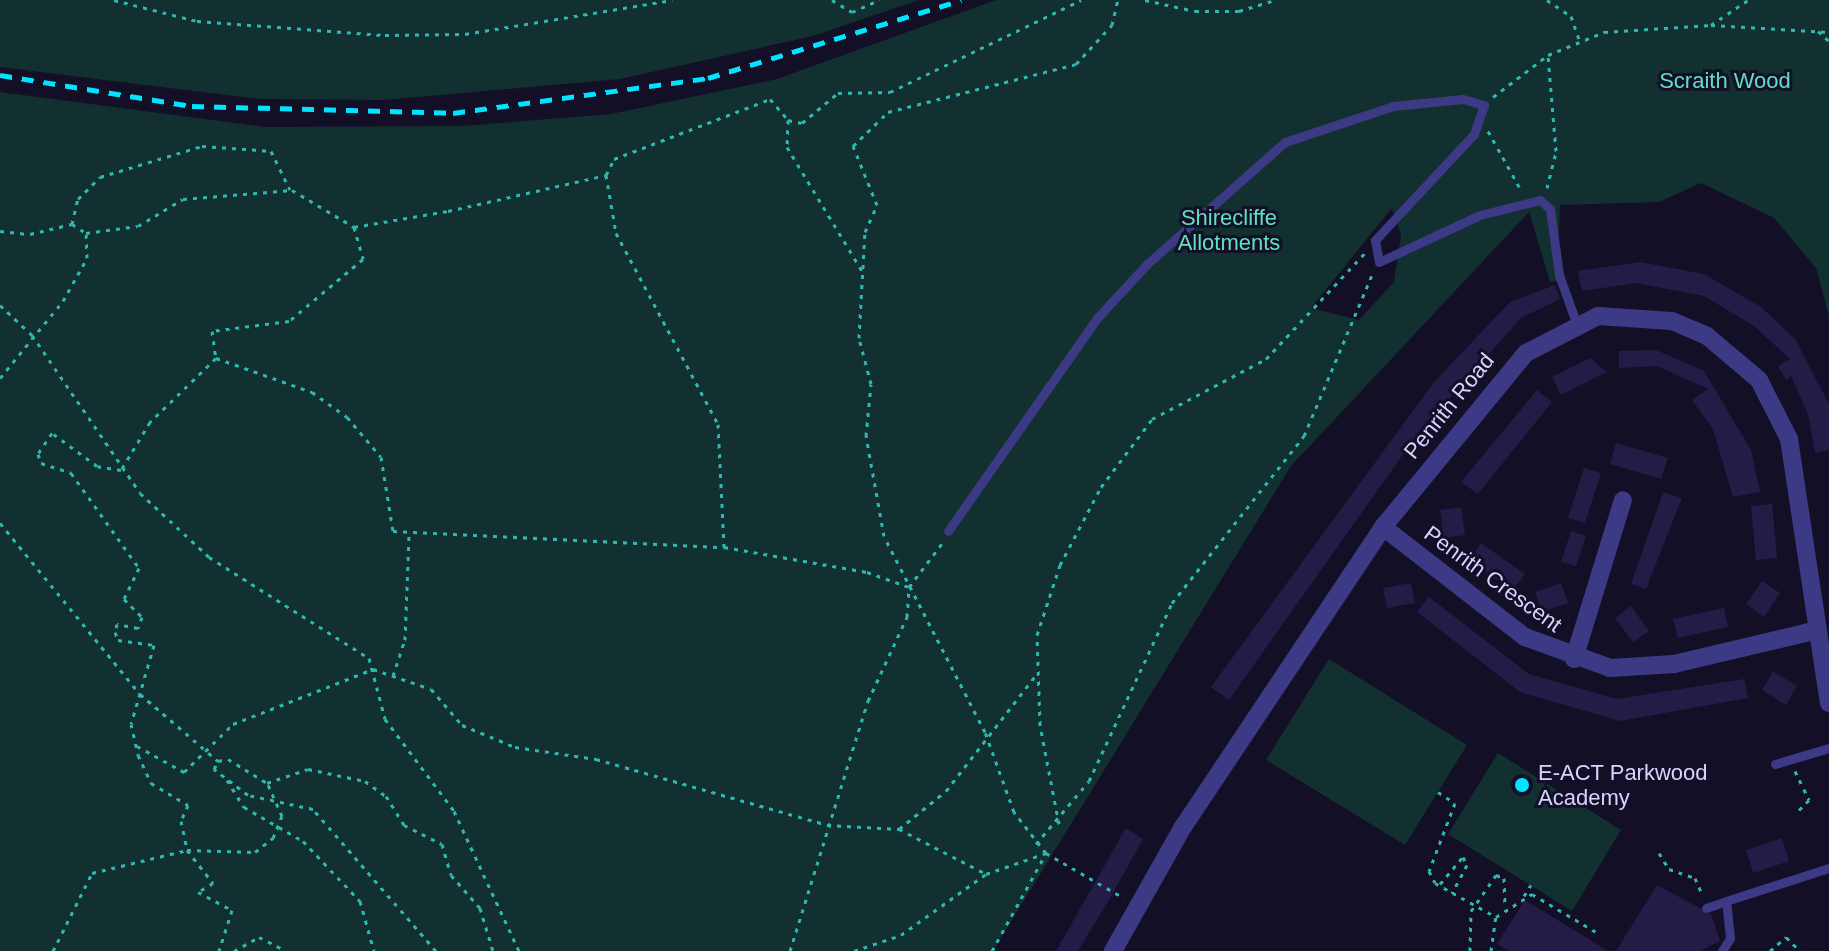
<!DOCTYPE html>
<style>
body{margin:0}
#map{position:relative;width:1829px;height:951px;overflow:hidden;background:#130f26;font-family:Arial,sans-serif}
div>[style]{position:absolute}
[style*='--x']{left:calc(var(--x)*1px);top:calc(var(--y)*1px);width:calc(var(--w)*1px);rotate:calc(var(--a)*1deg)}
.green>*{inset:0;background:#12302f}
.building>*{inset:0;background:#241b47}
.path>*{height:3px;margin-top:-1.5px;transform-origin:0;background:repeating-linear-gradient(90deg,#2fb8b0 0 4px,transparent 0 10px)}
.service>*{height:9px;margin:-4.5px;padding:0 4.5px;transform-origin:4.5px;border-radius:4.5px;background:#3d3a85}
.minor>*{height:18px;margin:-9px;padding:0 9px;transform-origin:9px;border-radius:9px;background:#3d3a85}
.rail>*{height:5px;margin-top:-2.5px;transform-origin:0;background:repeating-linear-gradient(90deg,#00e5ff 0 12px,transparent 0 22px)}
.dots>*{width:22px;height:22px;translate:-50% -50%;box-sizing:border-box;border:4px solid #130f26;border-radius:50%}
span{translate:-50% -50%;white-space:nowrap;text-align:center;line-height:1.15;-webkit-text-stroke:6px #130f26;paint-order:stroke}
.park-label{font-size:22px;color:#5fe0c0}
.street-label{font-size:22px;color:#d9d4ff}
.poi-label{font-size:22px;color:#d9d4ff}
.left{translate:0 -50%;text-align:left}
</style>
<div id="map">
<div class="green">
<div style="clip-path:polygon(0 0,919px 0,813px 36px,620px 79px,385px 100px,259px 99px,0 67px)"></div>
<div style="clip-path:polygon(evenodd,996px 0,1829px 0,1829px 316px,1816px 268px,1774px 218px,1701px 183px,1659px 202px,1560px 205px,1557px 281px,1550px 282px,1529px 212px,1291px 466px,993px 951px,0 951px,0 92px,265px 127px,462px 126px,611px 114px,777px 79px,996px 0,1392px 208px,1401px 235px,1394px 282px,1359px 320px,1311px 308px,1392px 208px)"></div>
<div style="clip-path:polygon(1329px 659px,1467px 745px,1405px 845px,1266px 760px)"></div>
<div style="clip-path:polygon(1498px 753px,1621px 830px,1572px 911px,1448px 834px)"></div>
</div>
<div class="building">
<div style="clip-path:polygon(1640px 262px,1704px 274px,1761px 307px,1795px 339px,1829px 404px,1829px 450px,1815px 453px,1808px 414px,1791px 376px,1786px 380px,1778px 366px,1790px 359px,1754px 326px,1704px 296px,1636px 283px,1582px 291px,1578px 271px)"></div>
<div style="clip-path:polygon(1555px 285px,1560px 299px,1521px 318px,1416px 436px,1229px 700px,1211px 687px,1434px 382px,1510px 302px)"></div>
<div style="clip-path:polygon(1656px 350px,1704px 371px,1751px 450px,1760px 492px,1733px 497px,1713px 429px,1692px 400px,1708px 389px,1657px 366px,1619px 368px,1619px 351px)"></div>
<div style="clip-path:polygon(1590px 358px,1607px 372px,1561px 395px,1552px 377px)"></div>
<div style="clip-path:polygon(1537px 390px,1552px 402px,1478px 494px,1461px 482px)"></div>
<div style="clip-path:polygon(1616px 443px,1668px 458px,1661px 479px,1610px 464px)"></div>
<div style="clip-path:polygon(1584px 468px,1601px 473px,1585px 523px,1568px 518px)"></div>
<div style="clip-path:polygon(1663px 492px,1682px 498px,1646px 589px,1631px 584px)"></div>
<div style="clip-path:polygon(1772px 504px,1777px 558px,1756px 560px,1751px 506px)"></div>
<div style="clip-path:polygon(1461px 507px,1465px 535px,1444px 538px,1440px 510px)"></div>
<div style="clip-path:polygon(1571px 531px,1586px 536px,1576px 566px,1561px 562px)"></div>
<div style="clip-path:polygon(1481px 543px,1525px 574px,1512px 591px,1469px 560px)"></div>
<div style="clip-path:polygon(1762px 581px,1780px 593px,1764px 617px,1746px 604px)"></div>
<div style="clip-path:polygon(1411px 583px,1415px 603px,1387px 608px,1383px 588px)"></div>
<div style="clip-path:polygon(1561px 583px,1568px 603px,1542px 612px,1535px 592px)"></div>
<div style="clip-path:polygon(1429px 597px,1529px 674px,1617px 699px,1744px 679px,1748px 698px,1620px 721px,1520px 692px,1417px 612px)"></div>
<div style="clip-path:polygon(1631px 606px,1649px 631px,1633px 642px,1615px 618px)"></div>
<div style="clip-path:polygon(1724px 608px,1728px 627px,1678px 638px,1673px 619px)"></div>
<div style="clip-path:polygon(1773px 671px,1797px 686px,1786px 705px,1762px 690px)"></div>
<div style="clip-path:polygon(1126px 828px,1143px 839px,1109px 900px,1078px 951px,1056px 951px)"></div>
<div style="clip-path:polygon(1782px 838px,1789px 861px,1753px 873px,1746px 850px)"></div>
<div style="clip-path:polygon(1657px 885px,1711px 914px,1720px 941px,1700px 951px,1616px 951px)"></div>
<div style="clip-path:polygon(1525px 900px,1608px 951px,1509px 951px,1497px 944px)"></div>
</div>
<div class="path">
<div style="--x:114;--y:0;--w:86;--a:14.2"></div>
<div style="--x:197;--y:21;--w:189;--a:4.3"></div>
<div style="--x:385;--y:35;--w:80;--a:-0.7"></div>
<div style="--x:465;--y:34;--w:210;--a:-9.3"></div>
<div style="--x:832;--y:0;--w:23;--a:31"></div>
<div style="--x:852;--y:12;--w:30;--a:-24"></div>
<div style="--x:1145;--y:0;--w:51;--a:12.4"></div>
<div style="--x:1195;--y:11;--w:44;--a:0"></div>
<div style="--x:1239;--y:11;--w:38;--a:-17"></div>
<div style="--x:1547;--y:0;--w:29;--a:34"></div>
<div style="--x:1571;--y:16;--w:24;--a:71"></div>
<div style="--x:1711;--y:25;--w:45;--a:-34"></div>
<div style="--x:1818;--y:31;--w:15;--a:42"></div>
<div style="--x:1493;--y:97;--w:69;--a:-37.4"></div>
<div style="--x:1548;--y:55;--w:61;--a:-22.3"></div>
<div style="--x:1604;--y:32;--w:107;--a:-3.7"></div>
<div style="--x:1711;--y:25;--w:118;--a:3.4"></div>
<div style="--x:788;--y:120;--w:27;--a:92"></div>
<div style="--x:787;--y:147;--w:149;--a:58.8"></div>
<div style="--x:1488;--y:131;--w:68;--a:60.8"></div>
<div style="--x:606;--y:175;--w:59;--a:80.2"></div>
<div style="--x:616;--y:233;--w:217;--a:61.9"></div>
<div style="--x:718;--y:424;--w:123;--a:87.2"></div>
<div style="--x:1547;--y:188;--w:38;--a:-76"></div>
<div style="--x:1556;--y:151;--w:96;--a:-94.8"></div>
<div style="--x:72;--y:224;--w:26;--a:-77"></div>
<div style="--x:78;--y:199;--w:31;--a:-45"></div>
<div style="--x:100;--y:177;--w:107;--a:-16.9"></div>
<div style="--x:202;--y:146;--w:69;--a:4.1"></div>
<div style="--x:271;--y:151;--w:43;--a:64"></div>
<div style="--x:354;--y:227;--w:33;--a:74"></div>
<div style="--x:363;--y:259;--w:97;--a:140"></div>
<div style="--x:289;--y:321;--w:78;--a:172.6"></div>
<div style="--x:212;--y:331;--w:27;--a:82"></div>
<div style="--x:216;--y:358;--w:102;--a:19.5"></div>
<div style="--x:312;--y:392;--w:43;--a:35.5"></div>
<div style="--x:347;--y:417;--w:52;--a:49.6"></div>
<div style="--x:381;--y:457;--w:75;--a:80.8"></div>
<div style="--x:393;--y:531;--w:331;--a:2.8"></div>
<div style="--x:724;--y:547;--w:145;--a:9.9"></div>
<div style="--x:867;--y:572;--w:45;--a:19.7"></div>
<div style="--x:0;--y:231;--w:30;--a:6"></div>
<div style="--x:30;--y:234;--w:43;--a:-13.4"></div>
<div style="--x:72;--y:224;--w:17;--a:33"></div>
<div style="--x:0;--y:305;--w:44;--a:43.2"></div>
<div style="--x:32;--y:335;--w:191;--a:55.6"></div>
<div style="--x:140;--y:493;--w:94;--a:42.8"></div>
<div style="--x:209;--y:557;--w:189;--a:32.3"></div>
<div style="--x:369;--y:658;--w:63;--a:75.3"></div>
<div style="--x:385;--y:719;--w:115;--a:53.1"></div>
<div style="--x:454;--y:811;--w:154;--a:65.1"></div>
<div style="--x:216;--y:358;--w:92;--a:135.9"></div>
<div style="--x:150;--y:422;--w:56;--a:121.1"></div>
<div style="--x:121;--y:470;--w:24;--a:-171"></div>
<div style="--x:97;--y:466;--w:56;--a:-143.7"></div>
<div style="--x:52;--y:433;--w:25;--a:124"></div>
<div style="--x:38;--y:454;--w:9;--a:72"></div>
<div style="--x:41;--y:463;--w:32;--a:18"></div>
<div style="--x:71;--y:473;--w:117;--a:54.4"></div>
<div style="--x:139;--y:568;--w:34;--a:116"></div>
<div style="--x:124;--y:599;--w:25;--a:45"></div>
<div style="--x:142;--y:617;--w:12;--a:110"></div>
<div style="--x:138;--y:628;--w:21;--a:-169"></div>
<div style="--x:117;--y:624;--w:8;--a:104"></div>
<div style="--x:115;--y:632;--w:9;--a:69"></div>
<div style="--x:118;--y:640;--w:36;--a:8"></div>
<div style="--x:154;--y:645;--w:82;--a:106.2"></div>
<div style="--x:131;--y:724;--w:32;--a:77"></div>
<div style="--x:138;--y:755;--w:31;--a:65"></div>
<div style="--x:151;--y:783;--w:43;--a:30.7"></div>
<div style="--x:188;--y:805;--w:17;--a:114"></div>
<div style="--x:181;--y:821;--w:30;--a:78"></div>
<div style="--x:187;--y:850;--w:42;--a:51.8"></div>
<div style="--x:213;--y:883;--w:17;--a:149"></div>
<div style="--x:198;--y:892;--w:38;--a:28"></div>
<div style="--x:232;--y:910;--w:43;--a:107.6"></div>
<div style="--x:0;--y:378;--w:99;--a:-50.7"></div>
<div style="--x:63;--y:301;--w:49;--a:-60.8"></div>
<div style="--x:87;--y:258;--w:25;--a:-92"></div>
<div style="--x:86;--y:233;--w:52;--a:-7.7"></div>
<div style="--x:138;--y:226;--w:52;--a:-31"></div>
<div style="--x:183;--y:199;--w:109;--a:-4.7"></div>
<div style="--x:292;--y:190;--w:72;--a:30.8"></div>
<div style="--x:354;--y:227;--w:95;--a:-9.7"></div>
<div style="--x:448;--y:211;--w:162;--a:-12.8"></div>
<div style="--x:606;--y:175;--w:18;--a:-63"></div>
<div style="--x:614;--y:159;--w:167;--a:-21"></div>
<div style="--x:770;--y:99;--w:28;--a:49"></div>
<div style="--x:788;--y:120;--w:14;--a:12"></div>
<div style="--x:802;--y:123;--w:47;--a:-39.8"></div>
<div style="--x:838;--y:93;--w:52;--a:-1.1"></div>
<div style="--x:890;--y:92;--w:212;--a:-25.7"></div>
<div style="--x:0;--y:523;--w:221;--a:50.7"></div>
<div style="--x:140;--y:694;--w:103;--a:40.7"></div>
<div style="--x:393;--y:676;--w:38;--a:-72"></div>
<div style="--x:405;--y:640;--w:106;--a:-87.8"></div>
<div style="--x:137;--y:746;--w:54;--a:29"></div>
<div style="--x:184;--y:772;--w:69;--a:-44.4"></div>
<div style="--x:233;--y:724;--w:150;--a:-21.4"></div>
<div style="--x:373;--y:669;--w:61;--a:19"></div>
<div style="--x:431;--y:689;--w:48;--a:49.3"></div>
<div style="--x:462;--y:725;--w:57;--a:22.5"></div>
<div style="--x:515;--y:747;--w:82;--a:8.4"></div>
<div style="--x:596;--y:759;--w:240;--a:15.9"></div>
<div style="--x:827;--y:825;--w:72;--a:3.2"></div>
<div style="--x:899;--y:829;--w:98;--a:27.3"></div>
<div style="--x:1795;--y:771;--w:32;--a:64"></div>
<div style="--x:1809;--y:800;--w:18;--a:135"></div>
<div style="--x:227;--y:780;--w:32;--a:58"></div>
<div style="--x:244;--y:807;--w:68;--a:30"></div>
<div style="--x:303;--y:841;--w:83;--a:46.5"></div>
<div style="--x:360;--y:901;--w:52;--a:74.4"></div>
<div style="--x:1438;--y:792;--w:20;--a:33"></div>
<div style="--x:1455;--y:803;--w:73;--a:110.9"></div>
<div style="--x:1429;--y:871;--w:13;--a:63"></div>
<div style="--x:1435;--y:883;--w:70;--a:29.1"></div>
<div style="--x:1059;--y:824;--w:101;--a:-100.9"></div>
<div style="--x:1040;--y:725;--w:90;--a:-91.9"></div>
<div style="--x:1037;--y:635;--w:74;--a:-71.8"></div>
<div style="--x:1060;--y:565;--w:88;--a:-62.3"></div>
<div style="--x:1101;--y:487;--w:85;--a:-53.1"></div>
<div style="--x:1152;--y:419;--w:129;--a:-27.8"></div>
<div style="--x:1266;--y:359;--w:145;--a:-47"></div>
<div style="--x:899;--y:829;--w:60;--a:-39"></div>
<div style="--x:946;--y:791;--w:147;--a:-52.2"></div>
<div style="--x:1036;--y:844;--w:82;--a:-49.9"></div>
<div style="--x:1089;--y:781;--w:196;--a:-65"></div>
<div style="--x:1172;--y:603;--w:213;--a:-51.7"></div>
<div style="--x:1304;--y:436;--w:177;--a:-67.1"></div>
<div style="--x:1659;--y:853;--w:19;--a:58"></div>
<div style="--x:1669;--y:869;--w:28;--a:19"></div>
<div style="--x:1695;--y:878;--w:17;--a:66"></div>
<div style="--x:1440;--y:884;--w:35;--a:-50"></div>
<div style="--x:1463;--y:857;--w:9;--a:63"></div>
<div style="--x:1467;--y:865;--w:32;--a:118"></div>
<div style="--x:1524;--y:896;--w:13;--a:-58"></div>
<div style="--x:53;--y:951;--w:87;--a:-63.4"></div>
<div style="--x:92;--y:873;--w:98;--a:-13.6"></div>
<div style="--x:187;--y:850;--w:68;--a:1.7"></div>
<div style="--x:255;--y:852;--w:23;--a:-38"></div>
<div style="--x:273;--y:838;--w:24;--a:-68"></div>
<div style="--x:282;--y:816;--w:36;--a:-114"></div>
<div style="--x:234;--y:951;--w:29;--a:-29"></div>
<div style="--x:259;--y:937;--w:30;--a:27"></div>
<div style="--x:436;--y:951;--w:188;--a:-130.9"></div>
<div style="--x:313;--y:809;--w:66;--a:-167.8"></div>
<div style="--x:248;--y:795;--w:43;--a:-142.6"></div>
<div style="--x:214;--y:769;--w:9;--a:-63"></div>
<div style="--x:218;--y:761;--w:10;--a:-11"></div>
<div style="--x:228;--y:759;--w:46;--a:31.6"></div>
<div style="--x:267;--y:783;--w:43;--a:-18.9"></div>
<div style="--x:308;--y:769;--w:58;--a:11.9"></div>
<div style="--x:365;--y:781;--w:26;--a:36"></div>
<div style="--x:386;--y:796;--w:34;--a:58"></div>
<div style="--x:404;--y:825;--w:42;--a:26.6"></div>
<div style="--x:442;--y:844;--w:32;--a:74"></div>
<div style="--x:451;--y:875;--w:44;--a:48.7"></div>
<div style="--x:480;--y:908;--w:45;--a:73.2"></div>
<div style="--x:790;--y:951;--w:262;--a:-72.7"></div>
<div style="--x:868;--y:701;--w:93;--a:-65.1"></div>
<div style="--x:907;--y:617;--w:30;--a:-86"></div>
<div style="--x:909;--y:587;--w:56;--a:-52.9"></div>
<div style="--x:854;--y:951;--w:50;--a:-18.8"></div>
<div style="--x:901;--y:935;--w:105;--a:-35.7"></div>
<div style="--x:986;--y:874;--w:64;--a:-19.3"></div>
<div style="--x:1046;--y:853;--w:90;--a:30"></div>
<div style="--x:992;--y:951;--w:112;--a:-61.1"></div>
<div style="--x:1046;--y:853;--w:52;--a:-128"></div>
<div style="--x:1014;--y:812;--w:85;--a:-109.9"></div>
<div style="--x:985;--y:732;--w:220;--a:-117.3"></div>
<div style="--x:884;--y:536;--w:102;--a:-100.2"></div>
<div style="--x:866;--y:436;--w:52;--a:-84.5"></div>
<div style="--x:871;--y:384;--w:48;--a:-104.6"></div>
<div style="--x:859;--y:338;--w:106;--a:-86.8"></div>
<div style="--x:865;--y:232;--w:30;--a:-66"></div>
<div style="--x:877;--y:205;--w:64;--a:-112.1"></div>
<div style="--x:853;--y:146;--w:49;--a:-44.2"></div>
<div style="--x:888;--y:112;--w:194;--a:-14.3"></div>
<div style="--x:1076;--y:64;--w:53;--a:-47.3"></div>
<div style="--x:1112;--y:25;--w:26;--a:-77"></div>
<div style="--x:1470;--y:951;--w:40;--a:-88.6"></div>
<div style="--x:1471;--y:911;--w:44;--a:-55.2"></div>
<div style="--x:1496;--y:875;--w:9;--a:21"></div>
<div style="--x:1504;--y:878;--w:29;--a:88"></div>
<div style="--x:1491;--y:951;--w:34;--a:-82"></div>
<div style="--x:1496;--y:917;--w:43;--a:-32.6"></div>
<div style="--x:1532;--y:894;--w:74;--a:30.7"></div>
<div style="--x:1770;--y:951;--w:21;--a:-41"></div>
<div style="--x:1786;--y:937;--w:20;--a:45"></div>
</div>
<div class="service">
<div style="--x:948;--y:531;--w:261;--a:-55"></div>
<div style="--x:1098;--y:317;--w:72;--a:-47.2"></div>
<div style="--x:1147;--y:264;--w:184;--a:-41.5"></div>
<div style="--x:1285;--y:142;--w:114;--a:-18.4"></div>
<div style="--x:1393;--y:106;--w:70;--a:-5.7"></div>
<div style="--x:1463;--y:99;--w:22;--a:16"></div>
<div style="--x:1484;--y:105;--w:31;--a:109"></div>
<div style="--x:1474;--y:134;--w:145;--a:133"></div>
<div style="--x:1375;--y:240;--w:22;--a:80"></div>
<div style="--x:1379;--y:262;--w:111;--a:-25"></div>
<div style="--x:1480;--y:215;--w:62;--a:-14"></div>
<div style="--x:1540;--y:200;--w:13;--a:42"></div>
<div style="--x:1550;--y:209;--w:67;--a:82.2"></div>
<div style="--x:1559;--y:275;--w:53;--a:70.2"></div>
<div style="--x:1775;--y:764;--w:56;--a:-16.5"></div>
<div style="--x:1706;--y:908;--w:21;--a:-19"></div>
<div style="--x:1722;--y:951;--w:15;--a:-58"></div>
<div style="--x:1730;--y:938;--w:37;--a:-96"></div>
<div style="--x:1726;--y:901;--w:108;--a:-17.8"></div>
</div>
<div class="minor">
<div style="--x:1383;--y:527;--w:180;--a:37.8"></div>
<div style="--x:1525;--y:637;--w:90;--a:20"></div>
<div style="--x:1610;--y:668;--w:64;--a:-3.6"></div>
<div style="--x:1674;--y:664;--w:144;--a:-13.3"></div>
<div style="--x:1574;--y:659;--w:166;--a:-72.9"></div>
<div style="--x:1113;--y:951;--w:142;--a:-60.6"></div>
<div style="--x:1183;--y:827;--w:361;--a:-56.3"></div>
<div style="--x:1383;--y:527;--w:225;--a:-50.6"></div>
<div style="--x:1526;--y:353;--w:81;--a:-27.2"></div>
<div style="--x:1598;--y:316;--w:74;--a:3.9"></div>
<div style="--x:1672;--y:321;--w:38;--a:23"></div>
<div style="--x:1707;--y:336;--w:68;--a:40.2"></div>
<div style="--x:1759;--y:380;--w:66;--a:63"></div>
<div style="--x:1789;--y:439;--w:267;--a:81.4"></div>
</div>
<div class="rail">
<div style="--x:0;--y:75;--w:194;--a:9.2"></div>
<div style="--x:192;--y:106;--w:261;--a:1.5"></div>
<div style="--x:453;--y:113;--w:257;--a:-7.8"></div>
<div style="--x:708;--y:78;--w:265;--a:-17.1"></div>
</div>
<div class="dots">
<div style="left:1522px;top:785px;background:#00e5ff"></div>
</div>
<div class="park-label">
<span style="left:1725px;top:81px">Scraith Wood</span>
<span style="left:1229px;top:230px">Shirecliffe<br>Allotments</span>
</div>
<div class="street-label">
<span style="left:1449px;top:406px;rotate:-51deg">Penrith Road</span>
<span style="left:1493px;top:579px;rotate:36deg">Penrith Crescent</span>
</div>
<div class="poi-label">
<span class="left" style="left:1538px;top:785px">E-ACT Parkwood<br>Academy</span>
</div>
</div>
